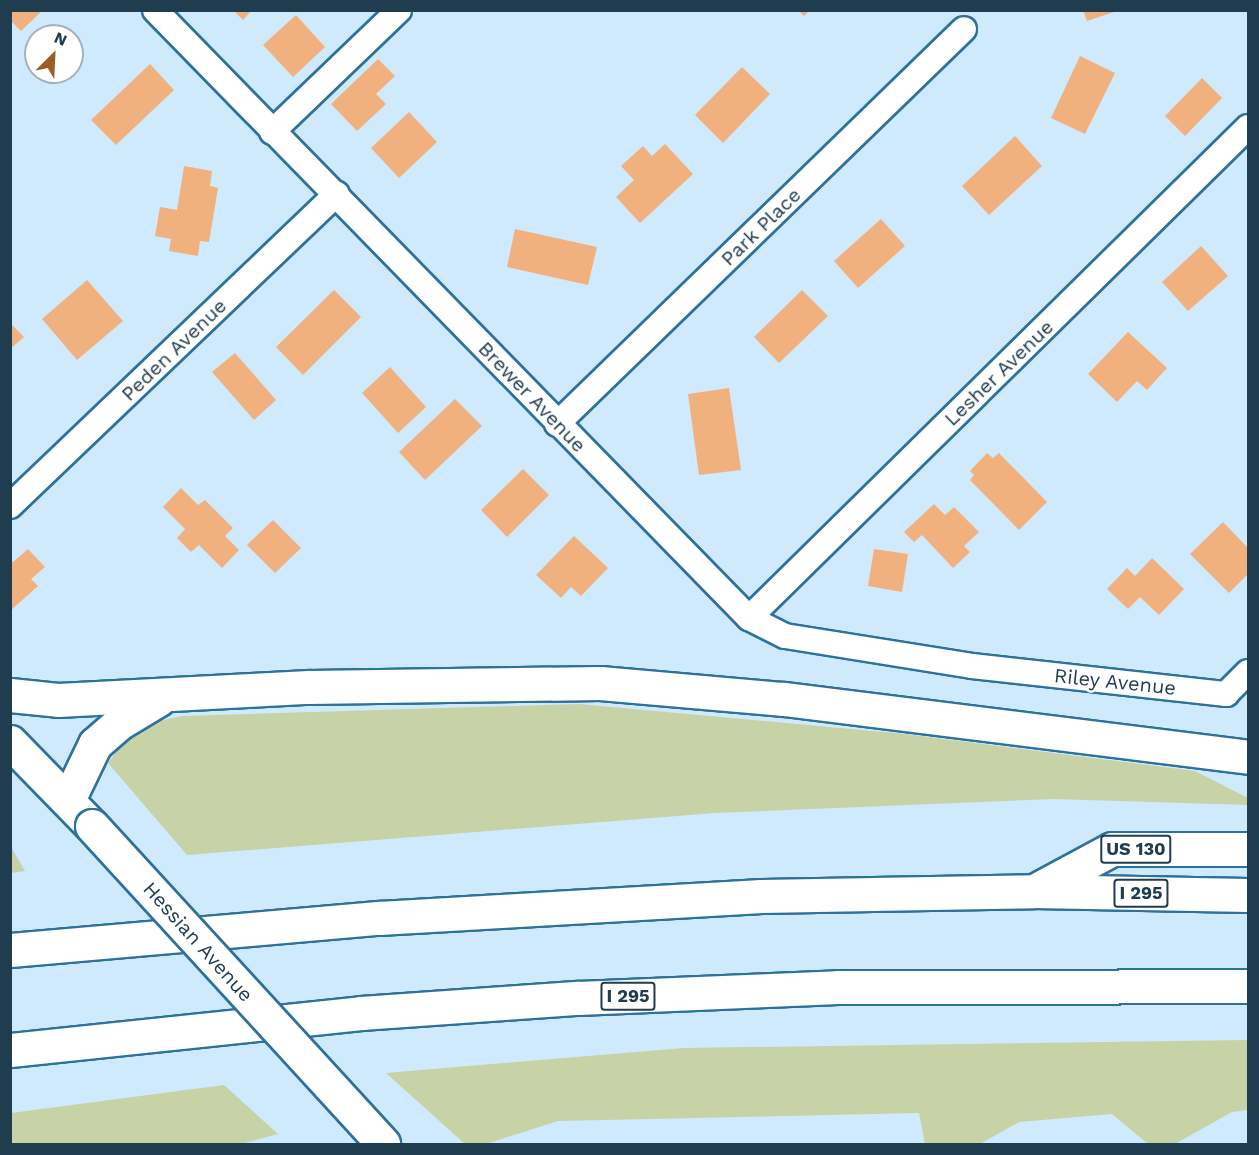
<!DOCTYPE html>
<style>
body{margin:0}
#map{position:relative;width:1259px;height:1155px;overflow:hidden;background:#cfeafd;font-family:"Work Sans",sans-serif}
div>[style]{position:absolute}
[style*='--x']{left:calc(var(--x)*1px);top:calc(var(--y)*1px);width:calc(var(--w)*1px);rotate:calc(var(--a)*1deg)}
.green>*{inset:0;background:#c7d2a6}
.building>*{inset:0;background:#f1b17e}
.roads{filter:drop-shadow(2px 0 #2d729d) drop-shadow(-2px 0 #2d729d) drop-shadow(0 2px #2d729d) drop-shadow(0 -2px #2d729d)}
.minor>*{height:24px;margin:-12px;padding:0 12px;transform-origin:12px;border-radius:12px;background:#fff}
.secondary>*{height:33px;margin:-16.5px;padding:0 16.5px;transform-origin:16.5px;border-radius:16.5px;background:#fff}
.motorway>*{height:33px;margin:-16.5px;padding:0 16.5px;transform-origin:16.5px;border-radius:16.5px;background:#fff}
.bridges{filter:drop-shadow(2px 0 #2d729d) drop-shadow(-2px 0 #2d729d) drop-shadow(0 2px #2d729d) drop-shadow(0 -2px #2d729d)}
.secondary-bridge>*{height:33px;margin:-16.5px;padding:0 16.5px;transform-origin:16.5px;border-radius:16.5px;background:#fff}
span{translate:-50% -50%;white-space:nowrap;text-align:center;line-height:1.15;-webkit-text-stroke:5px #fff;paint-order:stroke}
.shield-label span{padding:2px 4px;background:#fff;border:2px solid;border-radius:4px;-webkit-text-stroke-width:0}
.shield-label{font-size:18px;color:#203c4f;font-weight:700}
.street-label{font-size:20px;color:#203c4f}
.frame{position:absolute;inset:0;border:12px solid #203c4f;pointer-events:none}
.north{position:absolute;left:24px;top:24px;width:60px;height:60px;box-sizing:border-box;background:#fff;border:2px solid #a6b1b9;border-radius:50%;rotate:24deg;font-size:16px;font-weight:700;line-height:24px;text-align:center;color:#203c4f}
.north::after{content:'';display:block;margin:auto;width:21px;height:27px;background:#9b5d23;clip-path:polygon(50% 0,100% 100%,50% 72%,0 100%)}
</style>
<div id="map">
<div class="green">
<div style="clip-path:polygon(579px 704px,905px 734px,1195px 771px,1248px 798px,1248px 805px,1054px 799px,715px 813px,187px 855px,108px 763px,135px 726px,183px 716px)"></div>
<div style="clip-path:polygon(10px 847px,11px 847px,25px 871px,11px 873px)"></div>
<div style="clip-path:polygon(1248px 1040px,1248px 1110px,1232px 1112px,1175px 1144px,1148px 1144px,1112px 1114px,1019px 1122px,980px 1144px,925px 1144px,919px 1113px,558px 1121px,486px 1144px,465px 1144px,386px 1073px,684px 1048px)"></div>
<div style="clip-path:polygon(224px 1085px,278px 1134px,241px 1144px,11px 1144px,11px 1113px)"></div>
</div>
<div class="building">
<div style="clip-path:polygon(10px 10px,43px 10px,21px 31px,10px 20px)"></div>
<div style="clip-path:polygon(233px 10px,252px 10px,243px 20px)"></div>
<div style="clip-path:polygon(798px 10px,810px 10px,804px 16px)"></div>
<div style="clip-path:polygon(1083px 10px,1117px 10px,1117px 11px,1087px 21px)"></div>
<div style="clip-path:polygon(296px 15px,325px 47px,293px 77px,263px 45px)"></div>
<div style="clip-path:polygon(1080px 56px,1115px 73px,1085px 134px,1051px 118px)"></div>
<div style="clip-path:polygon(378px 59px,395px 76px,376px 94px,386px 104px,357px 131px,331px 104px)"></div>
<div style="clip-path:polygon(150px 64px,174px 90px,116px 145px,91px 120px)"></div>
<div style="clip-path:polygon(742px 67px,770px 94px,723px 143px,695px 115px)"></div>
<div style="clip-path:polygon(1202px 78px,1222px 98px,1185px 136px,1165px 116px)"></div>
<div style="clip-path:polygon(409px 112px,437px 142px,399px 178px,371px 148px)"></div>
<div style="clip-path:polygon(1015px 136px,1042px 166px,989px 215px,962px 186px)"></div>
<div style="clip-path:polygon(665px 144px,693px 174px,640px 223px,616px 197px,634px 180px,621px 166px,643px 146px,652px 156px)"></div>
<div style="clip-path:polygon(184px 166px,212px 171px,210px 186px,218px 188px,209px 242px,200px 241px,198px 256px,169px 251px,171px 239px,155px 236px,160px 207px,177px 210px)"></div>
<div style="clip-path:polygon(881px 219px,905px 246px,858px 288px,834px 261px)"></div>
<div style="clip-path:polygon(515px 229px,597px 247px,588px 285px,507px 267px)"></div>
<div style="clip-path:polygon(1201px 246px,1228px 276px,1188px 311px,1162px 282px)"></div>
<div style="clip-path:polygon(87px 280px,123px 321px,77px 360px,42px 319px)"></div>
<div style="clip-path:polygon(334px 290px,361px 317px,303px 375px,276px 347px)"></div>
<div style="clip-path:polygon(802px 290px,828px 316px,779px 363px,754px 337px)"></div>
<div style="clip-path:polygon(10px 323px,24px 337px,10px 349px)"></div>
<div style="clip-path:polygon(1128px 332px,1167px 368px,1147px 390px,1137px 381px,1117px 402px,1088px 374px)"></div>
<div style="clip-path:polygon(235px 353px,276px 400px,254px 420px,212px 372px)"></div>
<div style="clip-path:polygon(390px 367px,426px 407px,398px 433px,362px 393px)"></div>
<div style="clip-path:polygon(729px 388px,741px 470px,699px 475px,688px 394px)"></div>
<div style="clip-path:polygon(455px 399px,482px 426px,425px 480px,399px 452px)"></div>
<div style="clip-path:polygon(987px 453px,993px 458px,999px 453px,1047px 502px,1019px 530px,970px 480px,974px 475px,970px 471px)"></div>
<div style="clip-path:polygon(523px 469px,549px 495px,507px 537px,481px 510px)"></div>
<div style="clip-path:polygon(181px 488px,198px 505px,205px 500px,233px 528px,225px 536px,239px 550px,222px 568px,199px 545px,191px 552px,177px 538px,185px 529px,163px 507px)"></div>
<div style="clip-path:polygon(934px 504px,945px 515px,954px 507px,979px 532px,964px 546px,970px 552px,953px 568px,922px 535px,914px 542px,904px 532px)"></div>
<div style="clip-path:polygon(273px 520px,301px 548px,275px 573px,247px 545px)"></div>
<div style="clip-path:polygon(1223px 522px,1248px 548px,1248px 574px,1229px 593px,1190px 554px)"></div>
<div style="clip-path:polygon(574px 536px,608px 568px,581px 596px,571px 587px,561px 598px,536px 575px)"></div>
<div style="clip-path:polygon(28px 549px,45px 567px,31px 579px,38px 586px,10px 611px,10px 559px,13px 562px)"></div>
<div style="clip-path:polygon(874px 549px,908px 554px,902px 592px,868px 586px)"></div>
<div style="clip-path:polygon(1152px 558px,1184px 589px,1159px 615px,1140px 597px,1128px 609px,1107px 589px,1127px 568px,1135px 576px)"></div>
</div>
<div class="roads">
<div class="minor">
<div style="--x:155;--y:10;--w:850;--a:45.67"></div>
<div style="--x:749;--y:618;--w:40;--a:26.6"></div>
<div style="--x:785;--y:636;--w:189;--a:9.1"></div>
<div style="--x:972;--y:666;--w:256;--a:6.3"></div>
<div style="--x:1226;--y:694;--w:31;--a:-45"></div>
<div style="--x:272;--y:132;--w:176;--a:-43.8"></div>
<div style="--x:557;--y:424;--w:567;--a:-44.14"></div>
<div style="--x:10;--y:506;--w:452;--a:-43.7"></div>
<div style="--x:749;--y:618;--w:700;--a:-44.54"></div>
</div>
<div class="secondary">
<div style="--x:10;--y:742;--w:117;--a:45.7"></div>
</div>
<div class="motorway">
<div style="--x:10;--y:695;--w:48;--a:5.9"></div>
<div style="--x:58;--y:700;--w:251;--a:-3"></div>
<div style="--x:309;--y:687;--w:291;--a:-0.8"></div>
<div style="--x:600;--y:683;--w:185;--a:5"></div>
<div style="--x:784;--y:699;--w:468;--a:7.1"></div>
<div style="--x:68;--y:800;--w:62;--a:-64.3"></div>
<div style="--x:95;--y:744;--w:32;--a:-41"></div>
<div style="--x:119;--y:723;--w:47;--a:-31"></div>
<div style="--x:1036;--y:890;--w:86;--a:-28.3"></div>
<div style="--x:1112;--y:849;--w:136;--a:0"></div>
<div style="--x:10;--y:950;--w:370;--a:-5"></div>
<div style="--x:379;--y:918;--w:383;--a:-3.3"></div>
<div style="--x:761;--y:896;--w:273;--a:-1"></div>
<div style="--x:1034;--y:891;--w:214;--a:1.1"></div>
<div style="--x:10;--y:1050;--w:353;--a:-6"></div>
<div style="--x:361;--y:1013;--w:218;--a:-4"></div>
<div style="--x:578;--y:998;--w:260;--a:-2.4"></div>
<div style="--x:838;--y:987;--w:410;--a:-0.1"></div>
</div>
</div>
<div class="bridges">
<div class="secondary-bridge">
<div style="--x:92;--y:826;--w:431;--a:47.5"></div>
</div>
</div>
<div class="shield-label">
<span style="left:1136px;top:849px">US 130</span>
<span style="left:1141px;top:893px">I 295</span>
<span style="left:628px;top:996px">I 295</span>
</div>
<div class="street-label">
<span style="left:761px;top:227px;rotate:-44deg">Park Place</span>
<span style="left:174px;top:350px;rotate:-44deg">Peden Avenue</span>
<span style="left:999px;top:373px;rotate:-44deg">Lesher Avenue</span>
<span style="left:532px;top:397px;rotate:46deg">Brewer Avenue</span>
<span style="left:1115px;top:682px;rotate:6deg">Riley Avenue</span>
<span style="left:198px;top:942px;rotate:48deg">Hessian Avenue</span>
</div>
<div class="frame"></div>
<div class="north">N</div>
</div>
